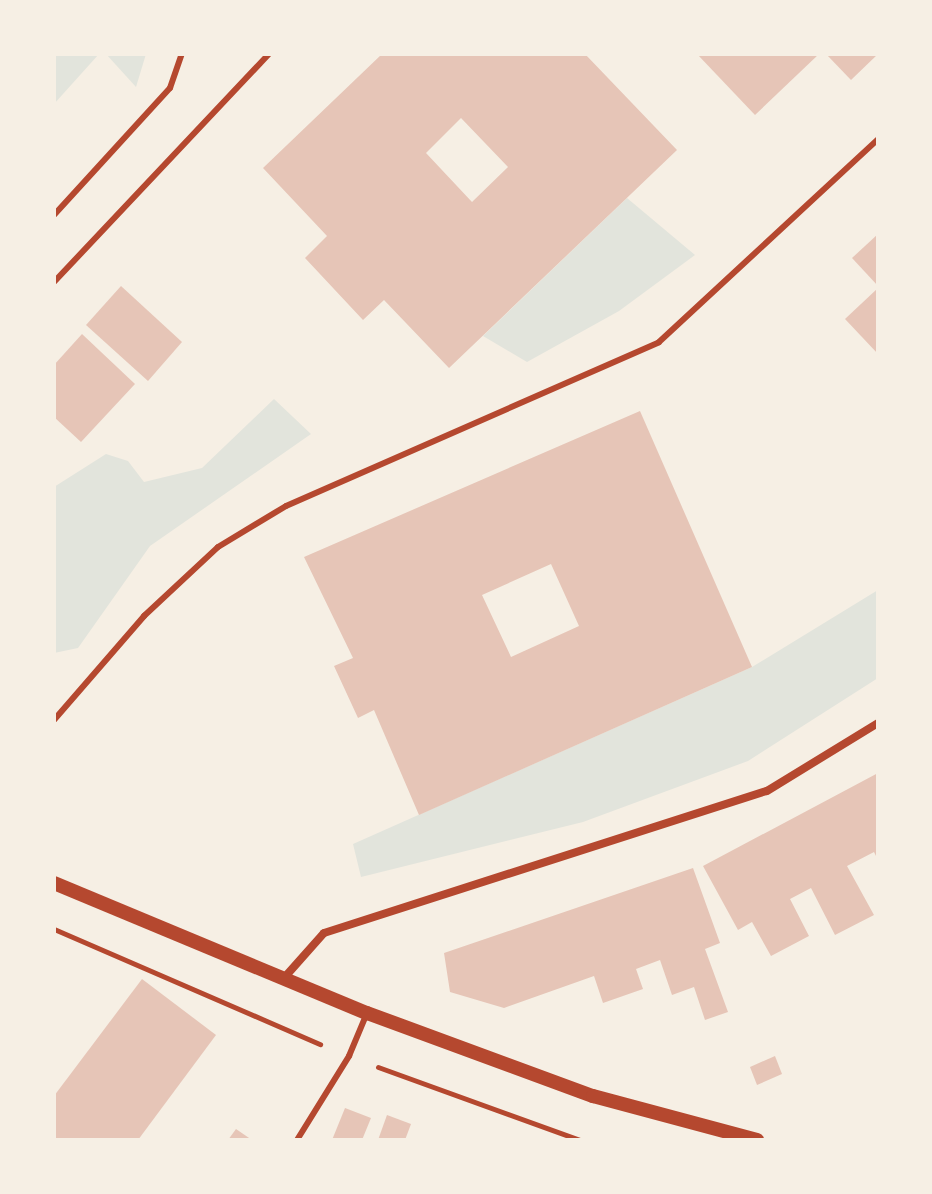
<!DOCTYPE html>
<style>
body{margin:0}
#map{position:relative;width:932px;height:1194px;overflow:hidden;background:#f6efe4;font-family:Rubik,sans-serif}
div>[style]{position:absolute}
[style*='--x']{left:calc(var(--x)*1px);top:calc(var(--y)*1px);width:calc(var(--w)*1px);rotate:calc(var(--a)*1deg)}
.green>*{inset:0;background:#e2e4dc}
.building>*{inset:0;background:#e6c5b7}
.path>*{height:5px;margin:-2.5px;padding:0 2.5px;transform-origin:2.5px;border-radius:2.5px;background:#b5482f}
.service>*{height:6px;margin:-3px;padding:0 3px;transform-origin:3px;border-radius:3px;background:#b5482f}
.minor>*{height:8px;margin:-4px;padding:0 4px;transform-origin:4px;border-radius:4px;background:#b5482f}
.tertiary>*{height:14px;margin:-7px;padding:0 7px;transform-origin:7px;border-radius:7px;background:#b5482f}
span{translate:-50% -50%;white-space:nowrap;text-align:center;line-height:1.15;-webkit-text-stroke:8px #f6efe4;paint-order:stroke}
.frame{position:absolute;inset:0;border:56px solid #f6efe4;pointer-events:none}
</style>
<div id="map">
<div class="green">
<div style="clip-path:polygon(54px 54px,99px 54px,54px 104px)"></div>
<div style="clip-path:polygon(106px 54px,146px 54px,136px 87px)"></div>
<div style="clip-path:polygon(627px 198px,695px 255px,619px 311px,527px 362px,483px 336px)"></div>
<div style="clip-path:polygon(274px 399px,311px 434px,150px 546px,78px 648px,54px 653px,54px 487px,106px 454px,128px 461px,144px 482px,202px 468px)"></div>
<div style="clip-path:polygon(878px 590px,878px 678px,748px 761px,583px 822px,361px 877px,353px 844px,752px 667px)"></div>
</div>
<div class="building">
<div style="clip-path:polygon(evenodd,382px 54px,585px 54px,677px 150px,449px 368px,384px 300px,363px 320px,305px 258px,327px 236px,263px 168px,382px 54px,461px 118px,508px 167px,472px 202px,426px 153px,461px 118px)"></div>
<div style="clip-path:polygon(697px 54px,819px 54px,755px 115px)"></div>
<div style="clip-path:polygon(826px 54px,878px 54px,851px 80px)"></div>
<div style="clip-path:polygon(878px 234px,878px 286px,852px 258px)"></div>
<div style="clip-path:polygon(121px 286px,182px 342px,148px 381px,86px 325px)"></div>
<div style="clip-path:polygon(878px 288px,878px 354px,845px 319px)"></div>
<div style="clip-path:polygon(82px 334px,135px 384px,81px 442px,54px 417px,54px 365px)"></div>
<div style="clip-path:polygon(evenodd,640px 411px,752px 667px,419px 815px,374px 710px,358px 718px,334px 666px,353px 658px,304px 557px,640px 411px,551px 564px,579px 626px,511px 657px,482px 595px,551px 564px)"></div>
<div style="clip-path:polygon(878px 773px,878px 860px,874px 852px,847px 866px,874px 915px,835px 935px,811px 888px,790px 899px,809px 936px,771px 956px,752px 922px,738px 930px,703px 866px)"></div>
<div style="clip-path:polygon(693px 868px,720px 943px,705px 949px,728px 1012px,705px 1020px,694px 987px,672px 995px,660px 960px,636px 969px,643px 989px,603px 1003px,594px 976px,504px 1008px,450px 992px,444px 953px)"></div>
<div style="clip-path:polygon(142px 979px,216px 1035px,138px 1140px,54px 1140px,54px 1096px)"></div>
<div style="clip-path:polygon(775px 1056px,782px 1074px,757px 1085px,750px 1067px)"></div>
<div style="clip-path:polygon(345px 1108px,371px 1118px,362px 1140px,332px 1140px)"></div>
<div style="clip-path:polygon(387px 1115px,411px 1124px,405px 1140px,378px 1140px)"></div>
<div style="clip-path:polygon(236px 1129px,252px 1140px,228px 1140px)"></div>
</div>
<div class="path">
<div style="--x:54;--y:929;--w:290;--a:23.4"></div>
<div style="--x:378;--y:1067;--w:215;--a:19.9"></div>
</div>
<div class="service">
<div style="--x:54;--y:215;--w:172;--a:-47.6"></div>
<div style="--x:170;--y:88;--w:36;--a:-71"></div>
<div style="--x:54;--y:282;--w:313;--a:-46.7"></div>
<div style="--x:54;--y:720;--w:138;--a:-49.1"></div>
<div style="--x:144;--y:616;--w:101;--a:-43"></div>
<div style="--x:218;--y:547;--w:79;--a:-31.1"></div>
<div style="--x:286;--y:506;--w:407;--a:-23.7"></div>
<div style="--x:659;--y:342;--w:299;--a:-42.8"></div>
<div style="--x:297;--y:1140;--w:99;--a:-58.2"></div>
<div style="--x:349;--y:1056;--w:47;--a:-67.3"></div>
</div>
<div class="minor">
<div style="--x:284;--y:978;--w:60;--a:-48.4"></div>
<div style="--x:324;--y:933;--w:465;--a:-17.8"></div>
<div style="--x:767;--y:791;--w:130;--a:-31.5"></div>
</div>
<div class="tertiary">
<div style="--x:54;--y:883;--w:339;--a:22.6"></div>
<div style="--x:367;--y:1013;--w:241;--a:20.2"></div>
<div style="--x:593;--y:1096;--w:170;--a:15"></div>
</div>
<div class="frame"></div>
</div>
